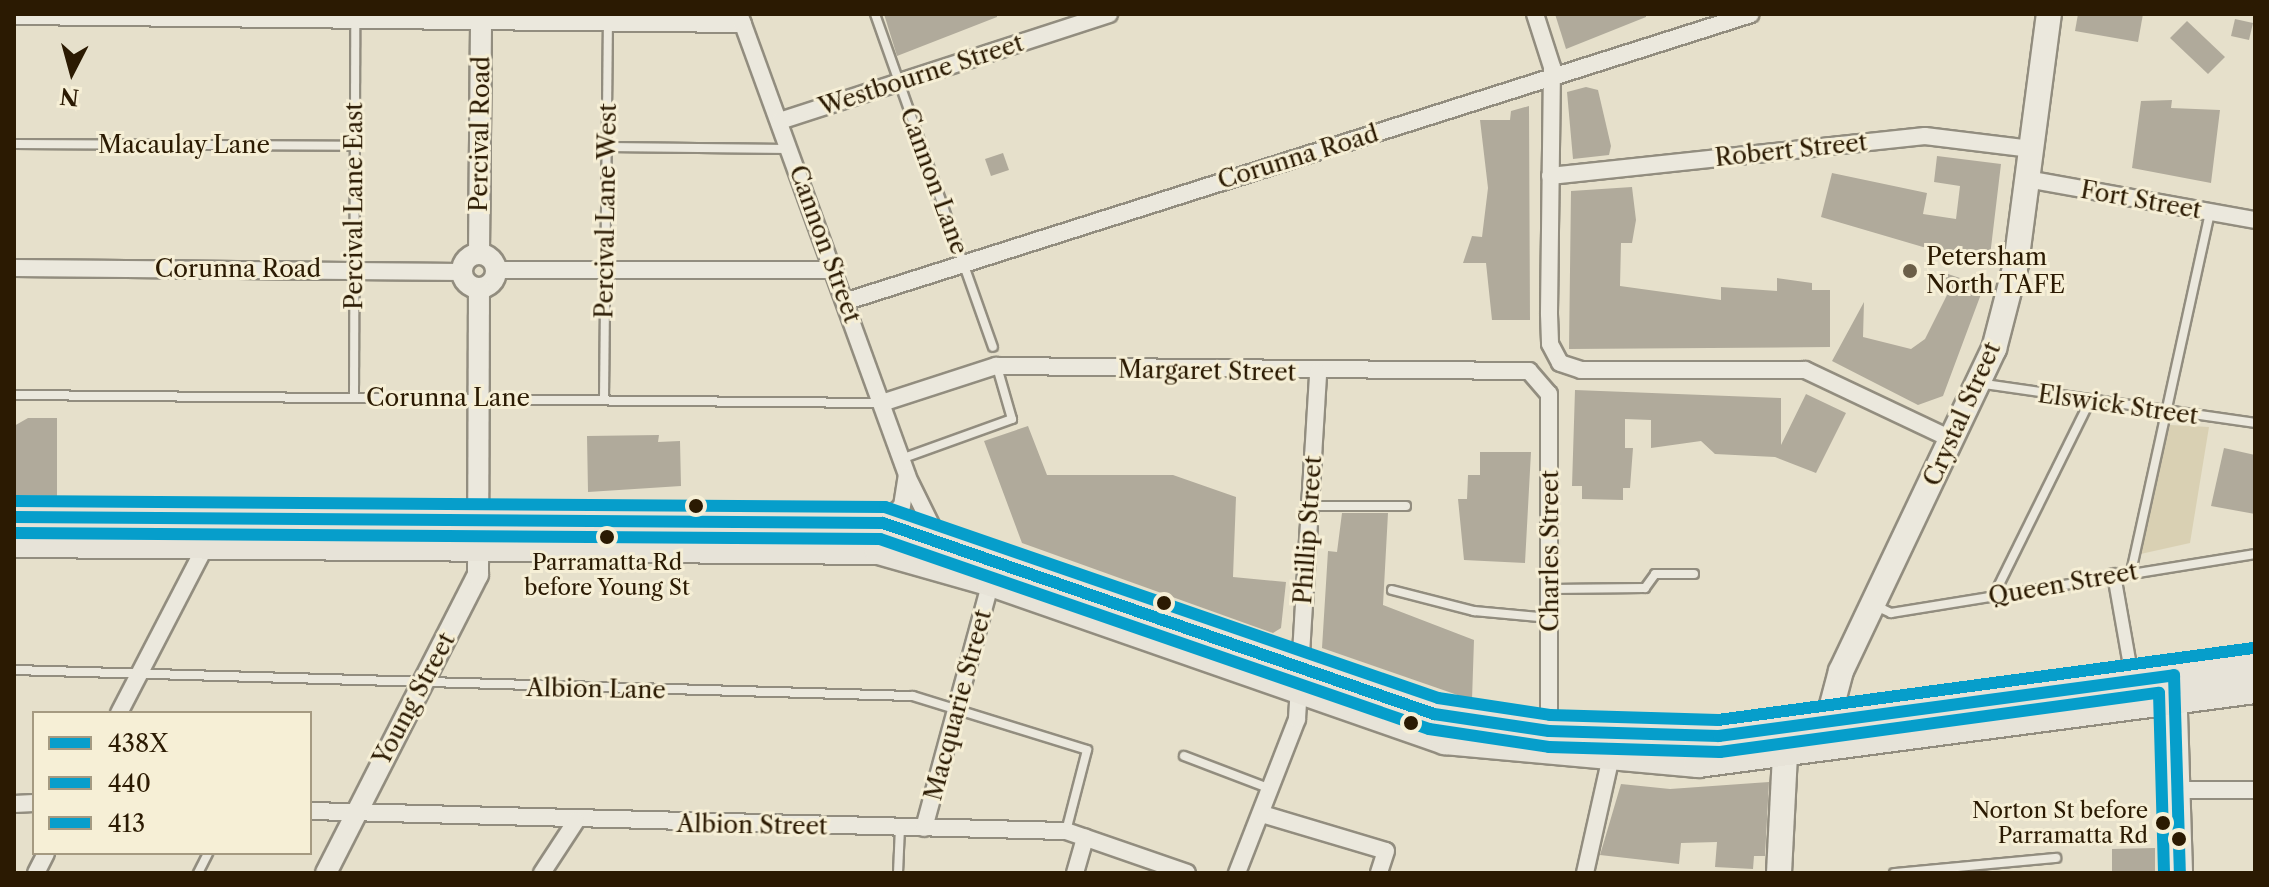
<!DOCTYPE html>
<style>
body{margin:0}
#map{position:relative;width:2269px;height:887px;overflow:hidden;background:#e6e0cb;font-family:"Libre Caslon Text",serif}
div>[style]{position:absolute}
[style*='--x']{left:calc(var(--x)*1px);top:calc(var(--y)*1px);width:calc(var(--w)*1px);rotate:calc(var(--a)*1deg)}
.green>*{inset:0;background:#d9d0b3}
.building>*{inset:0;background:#b0aa9b}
.roads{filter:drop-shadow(2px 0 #928d7f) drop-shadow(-2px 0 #928d7f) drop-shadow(0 2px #928d7f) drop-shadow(0 -2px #928d7f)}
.service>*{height:8px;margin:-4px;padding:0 4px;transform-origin:4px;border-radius:4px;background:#ebe8dd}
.pedestrian>*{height:12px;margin:-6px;padding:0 6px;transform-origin:6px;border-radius:6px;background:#ebe8dd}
.minor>*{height:16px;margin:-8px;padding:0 8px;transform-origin:8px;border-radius:8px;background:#ebe8dd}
.tertiary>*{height:20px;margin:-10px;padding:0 10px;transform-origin:10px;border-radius:10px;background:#ebe8dd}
.tertiary>.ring{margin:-10px;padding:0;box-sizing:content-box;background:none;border:20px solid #ebe8dd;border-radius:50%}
.secondary>*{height:24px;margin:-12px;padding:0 12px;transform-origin:12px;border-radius:12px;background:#ebe8dd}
.trunk>*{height:28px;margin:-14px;padding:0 14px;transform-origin:14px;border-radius:14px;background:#e7e3d8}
.bus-1>*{height:12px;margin:-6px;padding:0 6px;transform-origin:6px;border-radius:6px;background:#069ecb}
.bus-2>*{height:12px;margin:-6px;padding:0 6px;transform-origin:6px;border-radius:6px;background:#069ecb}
.bus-3>*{height:12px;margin:-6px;padding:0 6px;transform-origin:6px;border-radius:6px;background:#069ecb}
.dots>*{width:22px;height:22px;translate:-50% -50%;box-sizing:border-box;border:4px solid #f6efd6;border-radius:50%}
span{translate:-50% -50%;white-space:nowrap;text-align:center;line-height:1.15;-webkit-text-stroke:6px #f6efd6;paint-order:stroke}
.bus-label{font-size:22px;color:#2b1a02}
.right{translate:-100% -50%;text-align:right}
.street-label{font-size:24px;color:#2b1a02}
.poi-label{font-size:24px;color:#2b1a02}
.left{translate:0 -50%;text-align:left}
.frame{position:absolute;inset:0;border:16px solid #2b1a02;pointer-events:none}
.legend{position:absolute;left:32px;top:711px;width:280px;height:144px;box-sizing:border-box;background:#f6efd6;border:2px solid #a59a81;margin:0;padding:10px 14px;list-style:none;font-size:24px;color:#2b1a02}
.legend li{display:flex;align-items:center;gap:16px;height:40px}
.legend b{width:40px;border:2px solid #a59a81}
.north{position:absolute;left:32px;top:32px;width:80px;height:80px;-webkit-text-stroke:6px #f6efd6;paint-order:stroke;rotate:186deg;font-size:22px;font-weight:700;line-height:32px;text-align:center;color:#2b1a02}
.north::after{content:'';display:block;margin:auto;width:28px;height:36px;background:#2b1a02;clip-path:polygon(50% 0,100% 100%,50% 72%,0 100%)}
</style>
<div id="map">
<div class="green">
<div style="clip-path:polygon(2170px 425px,2209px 427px,2190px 543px,2136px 555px)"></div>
</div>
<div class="building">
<div style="clip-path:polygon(884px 14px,997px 14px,997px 17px,897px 56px)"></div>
<div style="clip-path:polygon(1555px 14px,1646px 14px,1646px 17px,1566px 49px)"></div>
<div style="clip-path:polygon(2078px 14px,2143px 14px,2138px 42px,2075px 31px)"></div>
<div style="clip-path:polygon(2235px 19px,2253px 23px,2249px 40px,2231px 36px)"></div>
<div style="clip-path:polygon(2187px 21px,2225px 57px,2208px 74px,2170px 38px)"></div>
<div style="clip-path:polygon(1586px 87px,1598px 90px,1611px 146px,1609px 155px,1573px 159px,1567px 92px)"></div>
<div style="clip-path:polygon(2172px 100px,2171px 108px,2220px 110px,2211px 183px,2132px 168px,2141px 101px)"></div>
<div style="clip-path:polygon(1529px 106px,1530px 320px,1492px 320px,1486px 263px,1463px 263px,1472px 236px,1482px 237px,1488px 188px,1480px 120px,1510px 120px,1511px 111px)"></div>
<div style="clip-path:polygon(1003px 153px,1009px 170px,991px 176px,985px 159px)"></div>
<div style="clip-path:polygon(1937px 156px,2001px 164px,1990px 256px,1923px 247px,1821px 217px,1832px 173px,1927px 193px,1923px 214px,1956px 219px,1960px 186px,1934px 182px)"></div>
<div style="clip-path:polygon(1632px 187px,1636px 220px,1632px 243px,1621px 243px,1620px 286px,1721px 300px,1721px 287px,1777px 291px,1777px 278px,1812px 283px,1812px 290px,1830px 290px,1830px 347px,1569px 349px,1571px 191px)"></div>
<div style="clip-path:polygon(1948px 274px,1984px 286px,1943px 396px,1918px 405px,1832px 361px,1864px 302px,1863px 337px,1911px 349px,1925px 339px,1948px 293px,1934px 277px)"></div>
<div style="clip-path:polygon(1575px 390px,1781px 398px,1781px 445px,1806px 394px,1846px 413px,1816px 473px,1775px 457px,1715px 454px,1701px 441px,1651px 448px,1651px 420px,1625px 419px,1625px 448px,1633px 448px,1630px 488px,1623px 488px,1623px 500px,1582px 499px,1582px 486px,1572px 486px)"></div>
<div style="clip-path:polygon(28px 418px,57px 418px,57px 496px,14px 495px,14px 426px)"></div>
<div style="clip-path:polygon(1028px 426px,1047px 475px,1173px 475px,1236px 497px,1233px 577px,1286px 582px,1281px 628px,1273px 633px,1022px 543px,984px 441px)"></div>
<div style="clip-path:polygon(659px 435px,658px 442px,680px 441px,681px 486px,588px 492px,587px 436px)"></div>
<div style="clip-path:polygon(2224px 448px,2255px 455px,2255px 514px,2211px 506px)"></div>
<div style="clip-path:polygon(1480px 452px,1531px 452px,1525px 563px,1464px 560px,1458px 499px,1467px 499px,1468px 475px,1480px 475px)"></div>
<div style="clip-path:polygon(1342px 513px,1388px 513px,1383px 605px,1474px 640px,1472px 700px,1322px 648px,1328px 551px,1337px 552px)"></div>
<div style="clip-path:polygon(1769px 782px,1765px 856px,1754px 856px,1753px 869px,1715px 867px,1717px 842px,1681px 843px,1679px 864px,1600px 855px,1621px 784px,1670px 789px)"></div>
<div style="clip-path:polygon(2155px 848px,2155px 873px,2112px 873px,2112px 849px)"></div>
</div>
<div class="roads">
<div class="service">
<div style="--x:875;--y:14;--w:353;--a:70.5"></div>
<div style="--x:14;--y:144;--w:340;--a:0.3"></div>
<div style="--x:607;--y:147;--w:182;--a:0.6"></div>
<div style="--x:1985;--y:384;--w:273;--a:8.2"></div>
<div style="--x:14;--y:395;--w:867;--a:0.53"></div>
<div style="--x:354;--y:397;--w:379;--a:-89.8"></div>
<div style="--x:604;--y:399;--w:376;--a:-89.4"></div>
<div style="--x:901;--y:459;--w:118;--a:-19.8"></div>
<div style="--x:1012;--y:419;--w:54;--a:-106.1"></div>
<div style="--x:1310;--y:506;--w:96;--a:0"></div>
<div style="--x:2131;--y:572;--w:369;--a:-77.6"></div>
<div style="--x:1551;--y:589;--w:94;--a:-0.6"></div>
<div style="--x:1645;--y:588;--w:17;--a:-54"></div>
<div style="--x:1655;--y:574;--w:39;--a:0"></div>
<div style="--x:1392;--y:590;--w:85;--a:14.4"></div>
<div style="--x:1474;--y:611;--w:76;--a:5.3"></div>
<div style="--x:1994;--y:595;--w:216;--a:-63.7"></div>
<div style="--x:1874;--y:605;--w:19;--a:25"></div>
<div style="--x:1891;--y:613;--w:369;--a:-9.2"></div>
<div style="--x:14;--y:670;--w:899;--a:1.66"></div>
<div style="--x:913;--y:696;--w:182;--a:17.2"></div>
<div style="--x:1087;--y:750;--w:84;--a:104.5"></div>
<div style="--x:1184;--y:756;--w:93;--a:20.8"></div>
<div style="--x:198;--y:873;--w:22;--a:-63"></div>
<div style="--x:898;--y:873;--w:45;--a:-87.5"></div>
<div style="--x:1894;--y:873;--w:163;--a:-5.3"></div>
</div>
<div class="pedestrian">
<div style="--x:2114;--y:575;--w:92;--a:80"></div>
</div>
<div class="minor">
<div style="--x:1535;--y:14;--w:56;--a:72.2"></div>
<div style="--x:1552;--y:67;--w:247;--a:90.7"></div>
<div style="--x:1549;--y:314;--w:30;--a:88"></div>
<div style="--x:1550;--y:344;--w:21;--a:62"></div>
<div style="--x:1560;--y:363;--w:22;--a:18"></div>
<div style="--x:1581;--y:370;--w:224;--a:0"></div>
<div style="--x:1805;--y:370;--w:164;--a:25.3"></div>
<div style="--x:14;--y:16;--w:729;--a:0.63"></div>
<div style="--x:740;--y:16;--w:489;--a:70"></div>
<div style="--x:907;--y:476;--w:68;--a:63.8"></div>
<div style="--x:780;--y:121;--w:346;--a:-18"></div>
<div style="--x:1550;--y:176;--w:377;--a:-6.1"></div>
<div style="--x:1925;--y:136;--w:107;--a:7"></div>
<div style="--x:2027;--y:179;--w:232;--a:10.2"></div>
<div style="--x:14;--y:268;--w:448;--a:0.5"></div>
<div style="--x:497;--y:270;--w:338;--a:0"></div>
<div style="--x:847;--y:301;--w:948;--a:-17.61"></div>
<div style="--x:882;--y:403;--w:120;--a:-18"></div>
<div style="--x:996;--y:366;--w:533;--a:0.54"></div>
<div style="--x:1529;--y:371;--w:30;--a:49"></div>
<div style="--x:1549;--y:394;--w:337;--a:90"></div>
<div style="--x:883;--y:523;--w:25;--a:-42"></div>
<div style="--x:902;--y:506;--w:30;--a:-81"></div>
<div style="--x:119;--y:713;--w:189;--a:-62.6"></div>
<div style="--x:2180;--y:790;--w:75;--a:0"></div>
<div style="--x:14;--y:804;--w:20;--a:-3"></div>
<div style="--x:310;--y:811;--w:756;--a:1.52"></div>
<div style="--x:1066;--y:831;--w:128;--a:19.1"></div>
<div style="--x:1262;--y:814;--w:129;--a:16.6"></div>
<div style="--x:1386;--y:851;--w:23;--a:108"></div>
<div style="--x:924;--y:828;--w:255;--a:-74.8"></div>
<div style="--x:36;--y:873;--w:22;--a:-63"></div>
<div style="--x:542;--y:873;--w:62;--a:-56.8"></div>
<div style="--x:1075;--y:873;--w:37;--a:-74"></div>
<div style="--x:1237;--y:873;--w:165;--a:-68.7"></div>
<div style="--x:1297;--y:719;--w:348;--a:-86.5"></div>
<div style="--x:1585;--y:873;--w:119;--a:-77.4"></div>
</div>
<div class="tertiary">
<div class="ring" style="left:462px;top:254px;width:14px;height:14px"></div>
<div style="--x:479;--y:254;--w:240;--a:-89.5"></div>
<div style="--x:326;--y:873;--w:335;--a:-63"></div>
<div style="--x:478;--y:575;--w:286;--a:-89.8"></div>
</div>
<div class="secondary">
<div style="--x:2174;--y:681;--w:192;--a:88.2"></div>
<div style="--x:1823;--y:739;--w:70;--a:-75.2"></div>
<div style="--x:1841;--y:671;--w:357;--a:-64.6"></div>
<div style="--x:1994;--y:349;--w:88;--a:-75.5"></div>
<div style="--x:2016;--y:264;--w:252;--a:-82.5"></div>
<div style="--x:1779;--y:873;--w:118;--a:-87.1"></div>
</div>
<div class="trunk">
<div style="--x:14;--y:517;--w:869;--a:0.4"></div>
<div style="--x:883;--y:523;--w:583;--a:19.12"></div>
<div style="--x:1434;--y:714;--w:116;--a:8.4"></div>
<div style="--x:1549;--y:731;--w:170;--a:1.7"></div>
<div style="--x:1719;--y:736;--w:541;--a:-7.65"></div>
<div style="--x:14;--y:543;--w:865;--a:0.46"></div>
<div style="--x:879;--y:550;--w:116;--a:15.9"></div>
<div style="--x:991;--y:582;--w:481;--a:19.2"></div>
<div style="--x:1445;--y:740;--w:254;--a:5.2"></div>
<div style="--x:1698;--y:763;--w:562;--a:-7.57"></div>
</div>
</div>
<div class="bus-1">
<div style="--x:14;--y:517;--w:869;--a:0.4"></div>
<div style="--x:883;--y:523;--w:583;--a:19.12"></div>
<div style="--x:1434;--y:714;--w:116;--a:8.4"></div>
<div style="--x:1549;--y:731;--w:170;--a:1.7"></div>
<div style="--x:1719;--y:736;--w:459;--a:-7.6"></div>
<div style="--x:2174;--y:675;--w:198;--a:88.3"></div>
</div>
<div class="bus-2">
<div style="--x:14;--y:533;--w:866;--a:0.4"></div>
<div style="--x:880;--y:539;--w:581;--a:19.09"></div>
<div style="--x:1429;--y:729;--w:121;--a:8.5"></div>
<div style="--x:1549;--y:747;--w:171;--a:1.7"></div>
<div style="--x:1720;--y:752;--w:443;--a:-7.7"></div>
<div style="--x:2159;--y:693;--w:180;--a:88.4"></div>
</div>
<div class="bus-3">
<div style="--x:14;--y:501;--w:871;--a:0.39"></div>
<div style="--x:885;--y:507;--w:585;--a:19.05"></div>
<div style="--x:1438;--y:698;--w:113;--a:8.6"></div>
<div style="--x:1550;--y:715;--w:168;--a:1.7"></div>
<div style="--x:1718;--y:720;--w:540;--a:-7.66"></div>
</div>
<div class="dots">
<div style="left:1910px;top:271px;background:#6c5f48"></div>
<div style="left:696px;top:506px;background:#2b1a02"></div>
<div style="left:607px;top:537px;background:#2b1a02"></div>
<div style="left:1164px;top:603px;background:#2b1a02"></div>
<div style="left:1411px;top:723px;background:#2b1a02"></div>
<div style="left:2163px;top:823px;background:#2b1a02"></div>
<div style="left:2179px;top:839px;background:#2b1a02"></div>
</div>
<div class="bus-label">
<span style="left:607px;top:575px">Parramatta Rd<br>before Young St</span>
<span class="right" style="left:2148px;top:823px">Norton St before<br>Parramatta Rd</span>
</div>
<div class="street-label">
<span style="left:921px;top:75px;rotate:-18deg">Westbourne Street</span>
<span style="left:480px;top:134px;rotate:-89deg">Percival Road</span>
<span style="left:184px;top:145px">Macaulay Lane</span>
<span style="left:1791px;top:150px;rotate:-6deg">Robert Street</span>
<span style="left:1298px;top:157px;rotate:-17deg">Corunna Road</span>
<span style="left:934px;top:181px;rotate:70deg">Cannon Lane</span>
<span style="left:2141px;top:200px;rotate:10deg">Fort Street</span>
<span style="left:354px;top:206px;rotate:-90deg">Percival Lane East</span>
<span style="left:606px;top:211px;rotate:-89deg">Percival Lane West</span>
<span style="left:825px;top:244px;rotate:70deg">Cannon Street</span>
<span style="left:238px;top:269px">Corunna Road</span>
<span style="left:1207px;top:371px;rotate:1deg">Margaret Street</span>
<span style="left:448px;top:398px">Corunna Lane</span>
<span style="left:2118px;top:405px;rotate:8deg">Elswick Street</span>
<span style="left:1962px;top:414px;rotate:-66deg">Crystal Street</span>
<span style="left:1308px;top:530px;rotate:-86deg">Phillip Street</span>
<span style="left:1550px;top:551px;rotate:-90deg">Charles Street</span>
<span style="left:2063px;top:584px;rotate:-10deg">Queen Street</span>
<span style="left:596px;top:689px;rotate:1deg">Albion Lane</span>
<span style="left:414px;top:699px;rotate:-62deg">Young Street</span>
<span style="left:958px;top:705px;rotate:-75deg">Macquarie Street</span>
<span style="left:752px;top:825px;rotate:1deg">Albion Street</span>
</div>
<div class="poi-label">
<span class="left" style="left:1926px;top:271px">Petersham<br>North TAFE</span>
</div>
<div class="frame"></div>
<ul class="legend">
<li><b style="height:10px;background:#069ecb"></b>438X</li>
<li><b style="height:10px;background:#069ecb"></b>440</li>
<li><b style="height:10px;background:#069ecb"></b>413</li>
</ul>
<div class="north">N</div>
</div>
